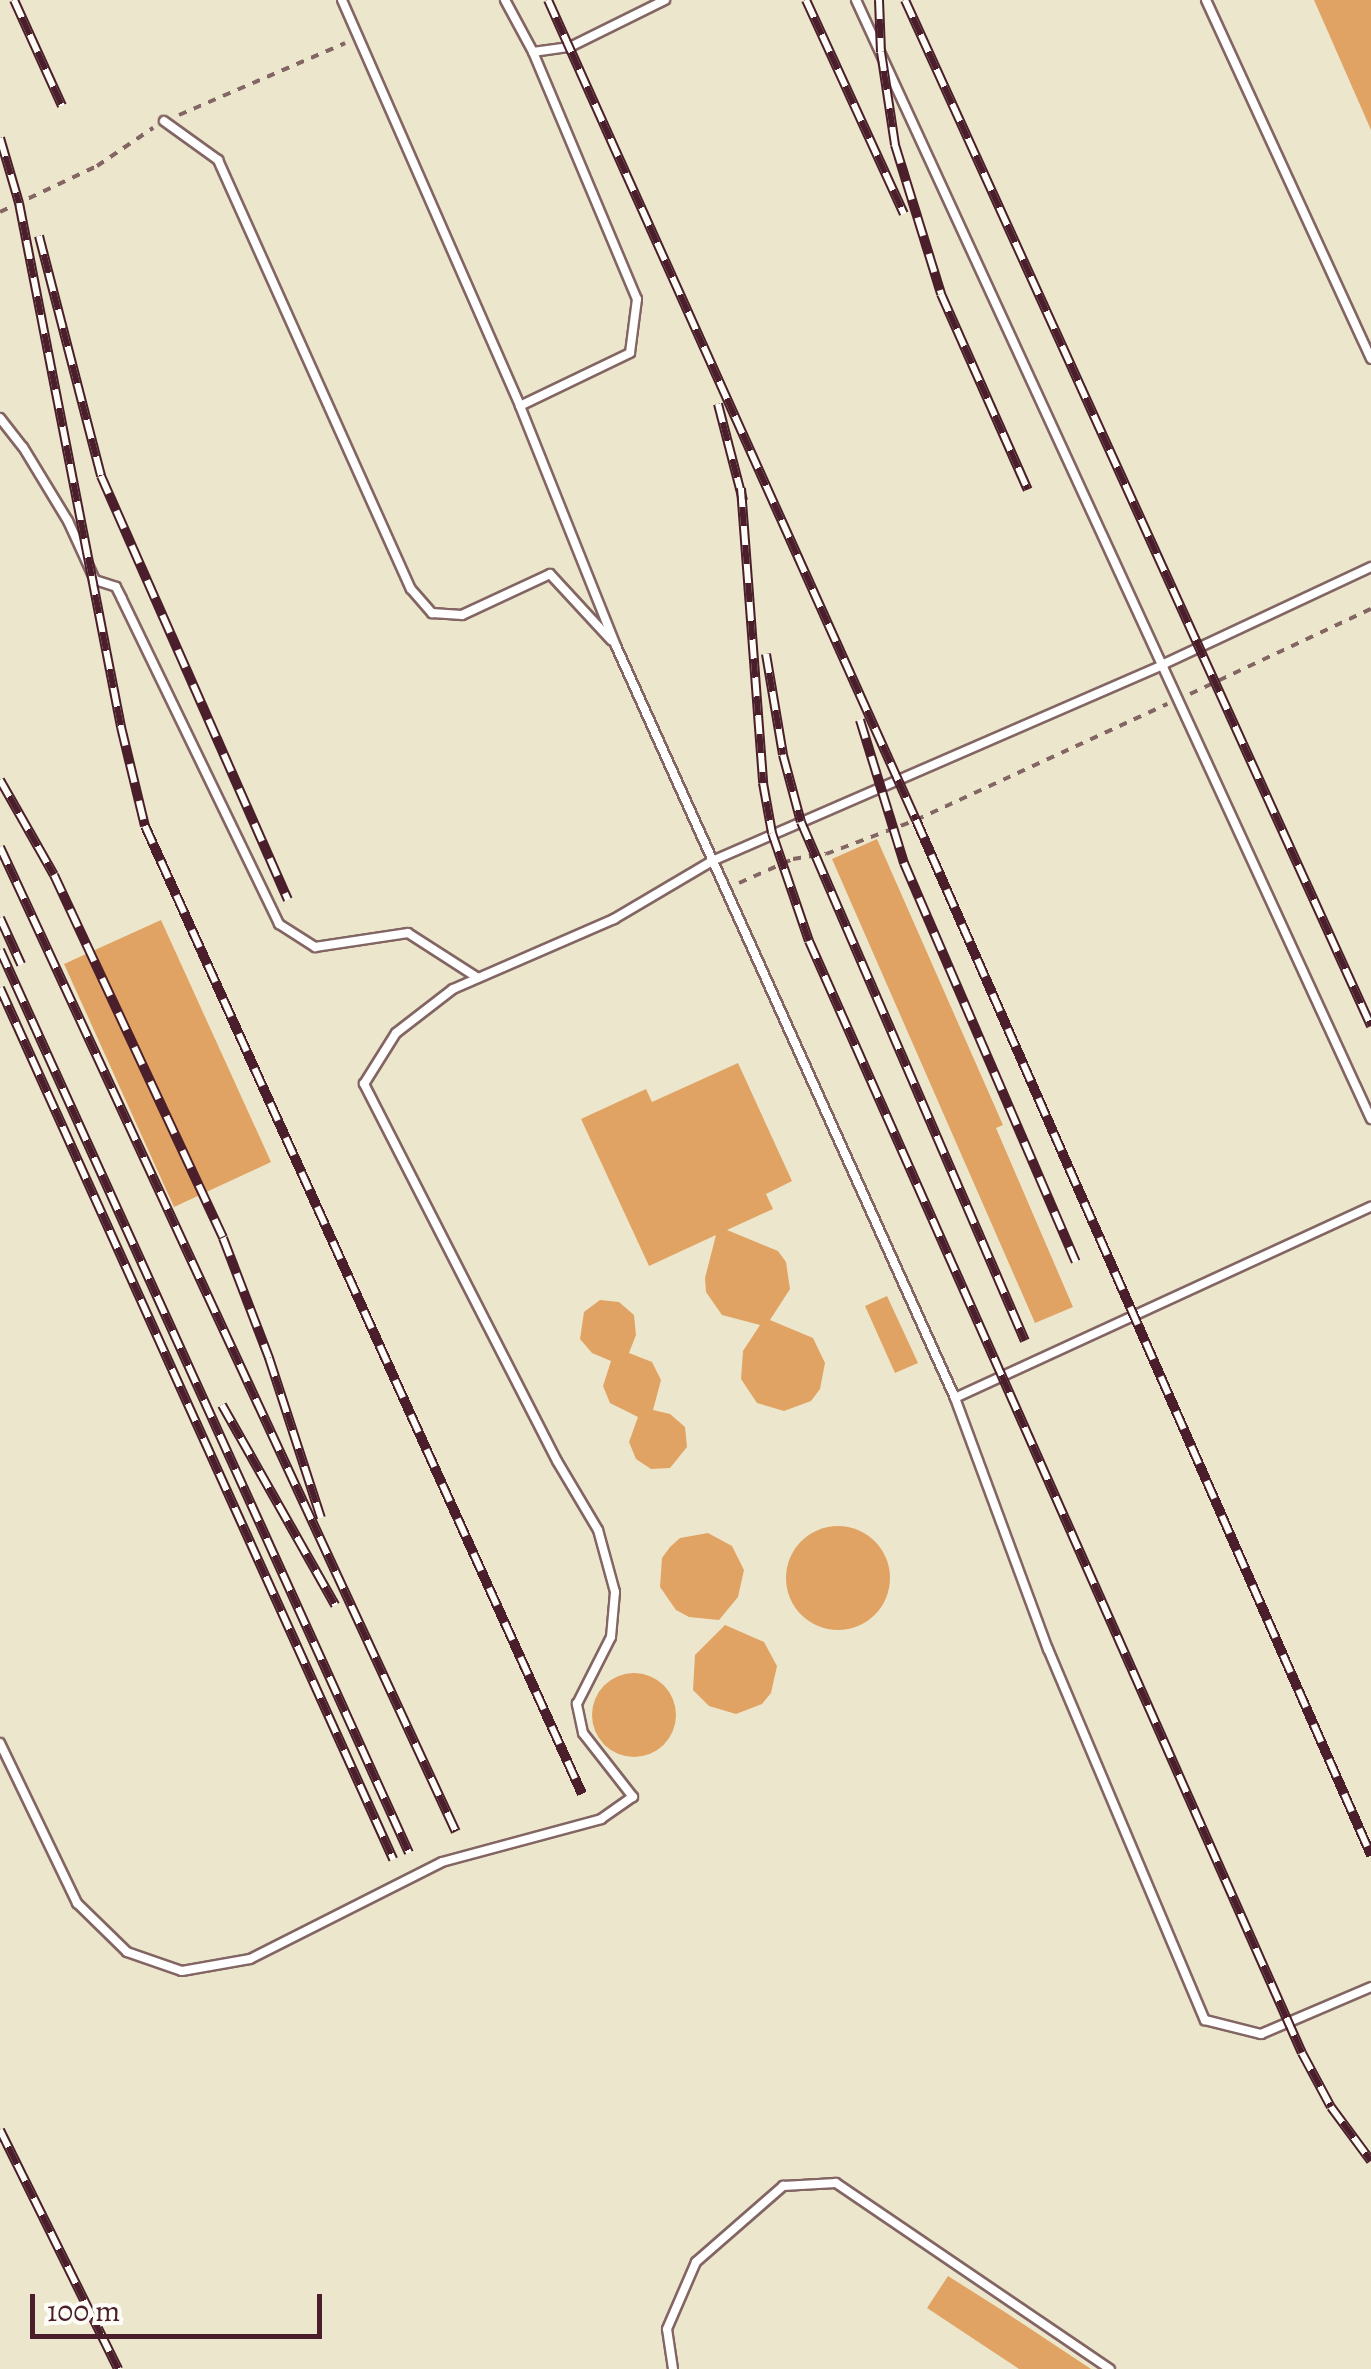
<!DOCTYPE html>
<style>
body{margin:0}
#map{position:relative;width:1371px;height:2369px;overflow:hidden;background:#ece7cc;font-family:Alegreya,serif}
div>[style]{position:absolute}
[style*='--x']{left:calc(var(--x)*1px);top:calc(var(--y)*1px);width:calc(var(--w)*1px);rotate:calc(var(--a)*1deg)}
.building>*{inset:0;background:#e1a363}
.round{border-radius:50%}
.path>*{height:4px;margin-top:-2px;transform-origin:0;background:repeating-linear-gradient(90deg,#836563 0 8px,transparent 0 16px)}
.roads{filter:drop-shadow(2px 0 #836563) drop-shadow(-2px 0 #836563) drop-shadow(0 2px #836563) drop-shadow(0 -2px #836563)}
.lane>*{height:8px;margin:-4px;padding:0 4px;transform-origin:4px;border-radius:4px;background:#fff}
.rail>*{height:10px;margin-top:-5px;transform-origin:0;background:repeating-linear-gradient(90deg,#fdfcf7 0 19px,#4a1f2b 0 38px);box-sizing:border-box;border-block:2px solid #4a1f2b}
span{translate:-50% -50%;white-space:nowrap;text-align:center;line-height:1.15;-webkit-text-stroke:8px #fdfcf7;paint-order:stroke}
.scale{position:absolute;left:30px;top:2294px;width:292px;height:45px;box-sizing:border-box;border:5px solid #4a1f2b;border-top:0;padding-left:12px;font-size:30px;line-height:35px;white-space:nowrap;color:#4a1f2b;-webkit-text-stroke:8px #fdfcf7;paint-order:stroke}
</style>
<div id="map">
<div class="building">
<div style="clip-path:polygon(1314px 0,1371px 0,1371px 130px)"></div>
<div style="clip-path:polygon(877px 839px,1003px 1125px,996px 1128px,1073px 1307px,1035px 1323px,832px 859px)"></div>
<div style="clip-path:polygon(161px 920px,271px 1162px,174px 1207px,64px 964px)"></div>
<div style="clip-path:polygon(738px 1063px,792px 1181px,766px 1194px,773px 1209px,727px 1230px,778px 1251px,786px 1262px,790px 1289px,770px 1320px,813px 1338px,825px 1363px,820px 1389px,811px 1401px,784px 1411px,757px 1403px,741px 1379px,743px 1351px,760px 1325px,722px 1315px,706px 1292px,705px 1278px,716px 1235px,649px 1266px,581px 1119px,646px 1089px,652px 1102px)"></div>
<div style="clip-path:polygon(887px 1296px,918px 1363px,895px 1373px,865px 1306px)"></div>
<div style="clip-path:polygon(600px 1300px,619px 1302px,634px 1315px,636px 1335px,629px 1353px,652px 1362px,661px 1380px,653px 1410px,670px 1414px,685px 1427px,687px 1447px,670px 1468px,651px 1469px,636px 1459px,629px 1442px,638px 1417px,610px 1403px,603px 1386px,611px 1361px,592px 1353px,580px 1339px,584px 1312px)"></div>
<div class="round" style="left:786px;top:1526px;width:104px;height:104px"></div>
<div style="clip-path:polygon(708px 1533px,732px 1546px,744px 1570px,738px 1597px,719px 1620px,689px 1617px,676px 1610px,660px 1587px,662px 1558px,670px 1547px,680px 1538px)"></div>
<div style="clip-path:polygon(725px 1625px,764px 1642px,777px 1666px,771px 1693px,762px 1704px,736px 1714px,709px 1706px,693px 1690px,695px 1655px)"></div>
<div class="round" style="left:592px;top:1673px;width:84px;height:84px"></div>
<div style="clip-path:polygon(948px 2276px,1008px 2314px,1091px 2369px,1019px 2369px,927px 2308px)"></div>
</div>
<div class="path">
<div style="--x:179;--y:115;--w:181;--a:-23.4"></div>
<div style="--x:0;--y:212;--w:107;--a:-25.4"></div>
<div style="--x:97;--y:166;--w:68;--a:-34.2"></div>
<div style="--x:1190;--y:694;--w:200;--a:-25.2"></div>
<div style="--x:739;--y:883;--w:59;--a:-24"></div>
<div style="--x:793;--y:859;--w:33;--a:-9"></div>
<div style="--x:826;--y:854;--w:96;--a:-20.7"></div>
<div style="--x:916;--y:820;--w:277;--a:-24.8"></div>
</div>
<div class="roads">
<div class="lane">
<div style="--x:342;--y:0;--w:443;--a:66.3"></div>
<div style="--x:520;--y:406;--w:258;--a:68.2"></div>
<div style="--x:616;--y:646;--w:825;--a:65.73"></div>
<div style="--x:955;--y:1398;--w:268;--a:69.7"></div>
<div style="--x:1048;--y:1649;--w:403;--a:67.1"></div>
<div style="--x:1205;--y:2020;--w:58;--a:14"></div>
<div style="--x:1261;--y:2034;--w:120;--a:-23.1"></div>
<div style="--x:505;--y:0;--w:59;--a:61.7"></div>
<div style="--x:533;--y:52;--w:268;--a:67.2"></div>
<div style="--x:637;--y:299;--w:54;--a:97.4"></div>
<div style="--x:630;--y:353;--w:122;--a:154.3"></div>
<div style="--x:856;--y:0;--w:1232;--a:65.29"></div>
<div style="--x:1206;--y:0;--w:395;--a:65.3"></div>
<div style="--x:533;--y:52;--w:37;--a:-8"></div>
<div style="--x:570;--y:47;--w:106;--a:-26.3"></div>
<div style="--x:164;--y:121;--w:67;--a:35.8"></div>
<div style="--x:218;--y:160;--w:470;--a:65.8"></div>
<div style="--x:411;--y:589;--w:32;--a:49"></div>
<div style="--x:432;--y:613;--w:30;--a:4"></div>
<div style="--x:462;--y:615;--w:97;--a:-25"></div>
<div style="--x:550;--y:574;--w:90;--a:47.3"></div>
<div style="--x:0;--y:418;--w:37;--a:52"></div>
<div style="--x:23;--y:447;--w:87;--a:58.7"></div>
<div style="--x:68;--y:521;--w:65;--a:65.4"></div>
<div style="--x:95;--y:580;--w:22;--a:18"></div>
<div style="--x:116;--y:587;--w:13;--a:63"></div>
<div style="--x:122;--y:599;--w:361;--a:64.2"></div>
<div style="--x:279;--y:924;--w:43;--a:32.6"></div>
<div style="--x:315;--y:947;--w:94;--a:-8.6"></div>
<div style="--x:408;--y:933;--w:83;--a:32.7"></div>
<div style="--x:955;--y:1398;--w:458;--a:-24.7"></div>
<div style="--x:0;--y:1743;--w:178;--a:64.3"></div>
<div style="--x:77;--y:1903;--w:70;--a:44.4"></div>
<div style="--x:127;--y:1952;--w:58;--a:19.1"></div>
<div style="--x:182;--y:1971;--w:69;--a:-10"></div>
<div style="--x:250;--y:1959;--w:215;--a:-26.8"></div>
<div style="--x:442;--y:1862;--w:165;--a:-15.1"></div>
<div style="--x:601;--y:1819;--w:39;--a:-35"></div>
<div style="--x:633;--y:1797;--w:81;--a:-128"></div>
<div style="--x:583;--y:1733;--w:30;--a:-102"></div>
<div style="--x:577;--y:1704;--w:75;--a:-63.1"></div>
<div style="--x:611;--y:1637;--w:45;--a:-84.9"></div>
<div style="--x:615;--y:1592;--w:64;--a:-105.3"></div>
<div style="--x:598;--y:1530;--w:80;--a:-120.7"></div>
<div style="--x:557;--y:1461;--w:424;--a:-117.1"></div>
<div style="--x:364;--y:1084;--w:60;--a:-57.9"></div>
<div style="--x:396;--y:1033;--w:72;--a:-37.7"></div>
<div style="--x:453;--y:989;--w:176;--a:-23.5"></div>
<div style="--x:614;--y:919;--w:114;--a:-30.6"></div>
<div style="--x:712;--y:861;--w:493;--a:-23.5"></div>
<div style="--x:1164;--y:664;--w:229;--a:-25.1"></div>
<div style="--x:673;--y:2369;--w:40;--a:-98.5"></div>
<div style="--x:667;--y:2329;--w:73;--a:-66.6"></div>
<div style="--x:696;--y:2262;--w:116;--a:-41.1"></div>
<div style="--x:783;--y:2186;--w:53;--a:-3.2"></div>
<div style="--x:836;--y:2183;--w:331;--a:34.2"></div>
</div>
</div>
<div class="rail">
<div style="--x:14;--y:0;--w:116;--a:65.6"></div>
<div style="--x:548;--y:0;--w:899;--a:65.83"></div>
<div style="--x:916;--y:820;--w:1131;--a:66.27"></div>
<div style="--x:806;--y:0;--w:235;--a:65.4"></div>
<div style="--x:879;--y:0;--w:52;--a:87.8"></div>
<div style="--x:881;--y:52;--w:94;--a:81.4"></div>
<div style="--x:895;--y:145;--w:156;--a:72.8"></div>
<div style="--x:941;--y:294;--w:214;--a:66.1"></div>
<div style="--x:905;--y:0;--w:1127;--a:65.57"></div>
<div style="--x:0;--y:138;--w:68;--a:73.7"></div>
<div style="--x:19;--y:203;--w:534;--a:78.98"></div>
<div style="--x:121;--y:727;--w:102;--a:76.4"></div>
<div style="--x:145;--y:826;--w:1062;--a:65.7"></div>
<div style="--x:39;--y:236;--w:248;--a:75.5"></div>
<div style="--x:101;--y:476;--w:463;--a:66.2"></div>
<div style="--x:718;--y:404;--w:100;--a:75.5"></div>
<div style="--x:741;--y:488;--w:296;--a:85.7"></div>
<div style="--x:763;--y:783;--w:51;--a:79.8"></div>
<div style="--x:772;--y:833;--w:114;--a:71.1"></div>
<div style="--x:809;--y:941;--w:1216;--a:66.09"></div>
<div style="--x:1302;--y:2053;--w:61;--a:61.8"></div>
<div style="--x:1331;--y:2107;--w:67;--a:53.5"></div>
<div style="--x:766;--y:654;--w:102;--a:80.4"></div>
<div style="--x:783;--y:755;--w:69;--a:75"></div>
<div style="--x:801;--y:822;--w:565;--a:66.66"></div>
<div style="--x:860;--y:720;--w:150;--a:72.9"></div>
<div style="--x:904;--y:863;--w:434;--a:66.7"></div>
<div style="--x:0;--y:780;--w:109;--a:60.4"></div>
<div style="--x:54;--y:875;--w:400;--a:65"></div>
<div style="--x:223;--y:1238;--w:129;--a:69"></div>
<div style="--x:269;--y:1358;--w:168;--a:72"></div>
<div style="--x:0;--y:847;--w:1085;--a:65.16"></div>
<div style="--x:0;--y:918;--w:51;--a:65.5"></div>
<div style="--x:0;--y:950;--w:991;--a:65.63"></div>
<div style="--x:0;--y:988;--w:956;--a:65.71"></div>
<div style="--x:222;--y:1405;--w:230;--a:60.5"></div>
<div style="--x:0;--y:2130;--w:267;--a:63.7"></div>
</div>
<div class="scale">100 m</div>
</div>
